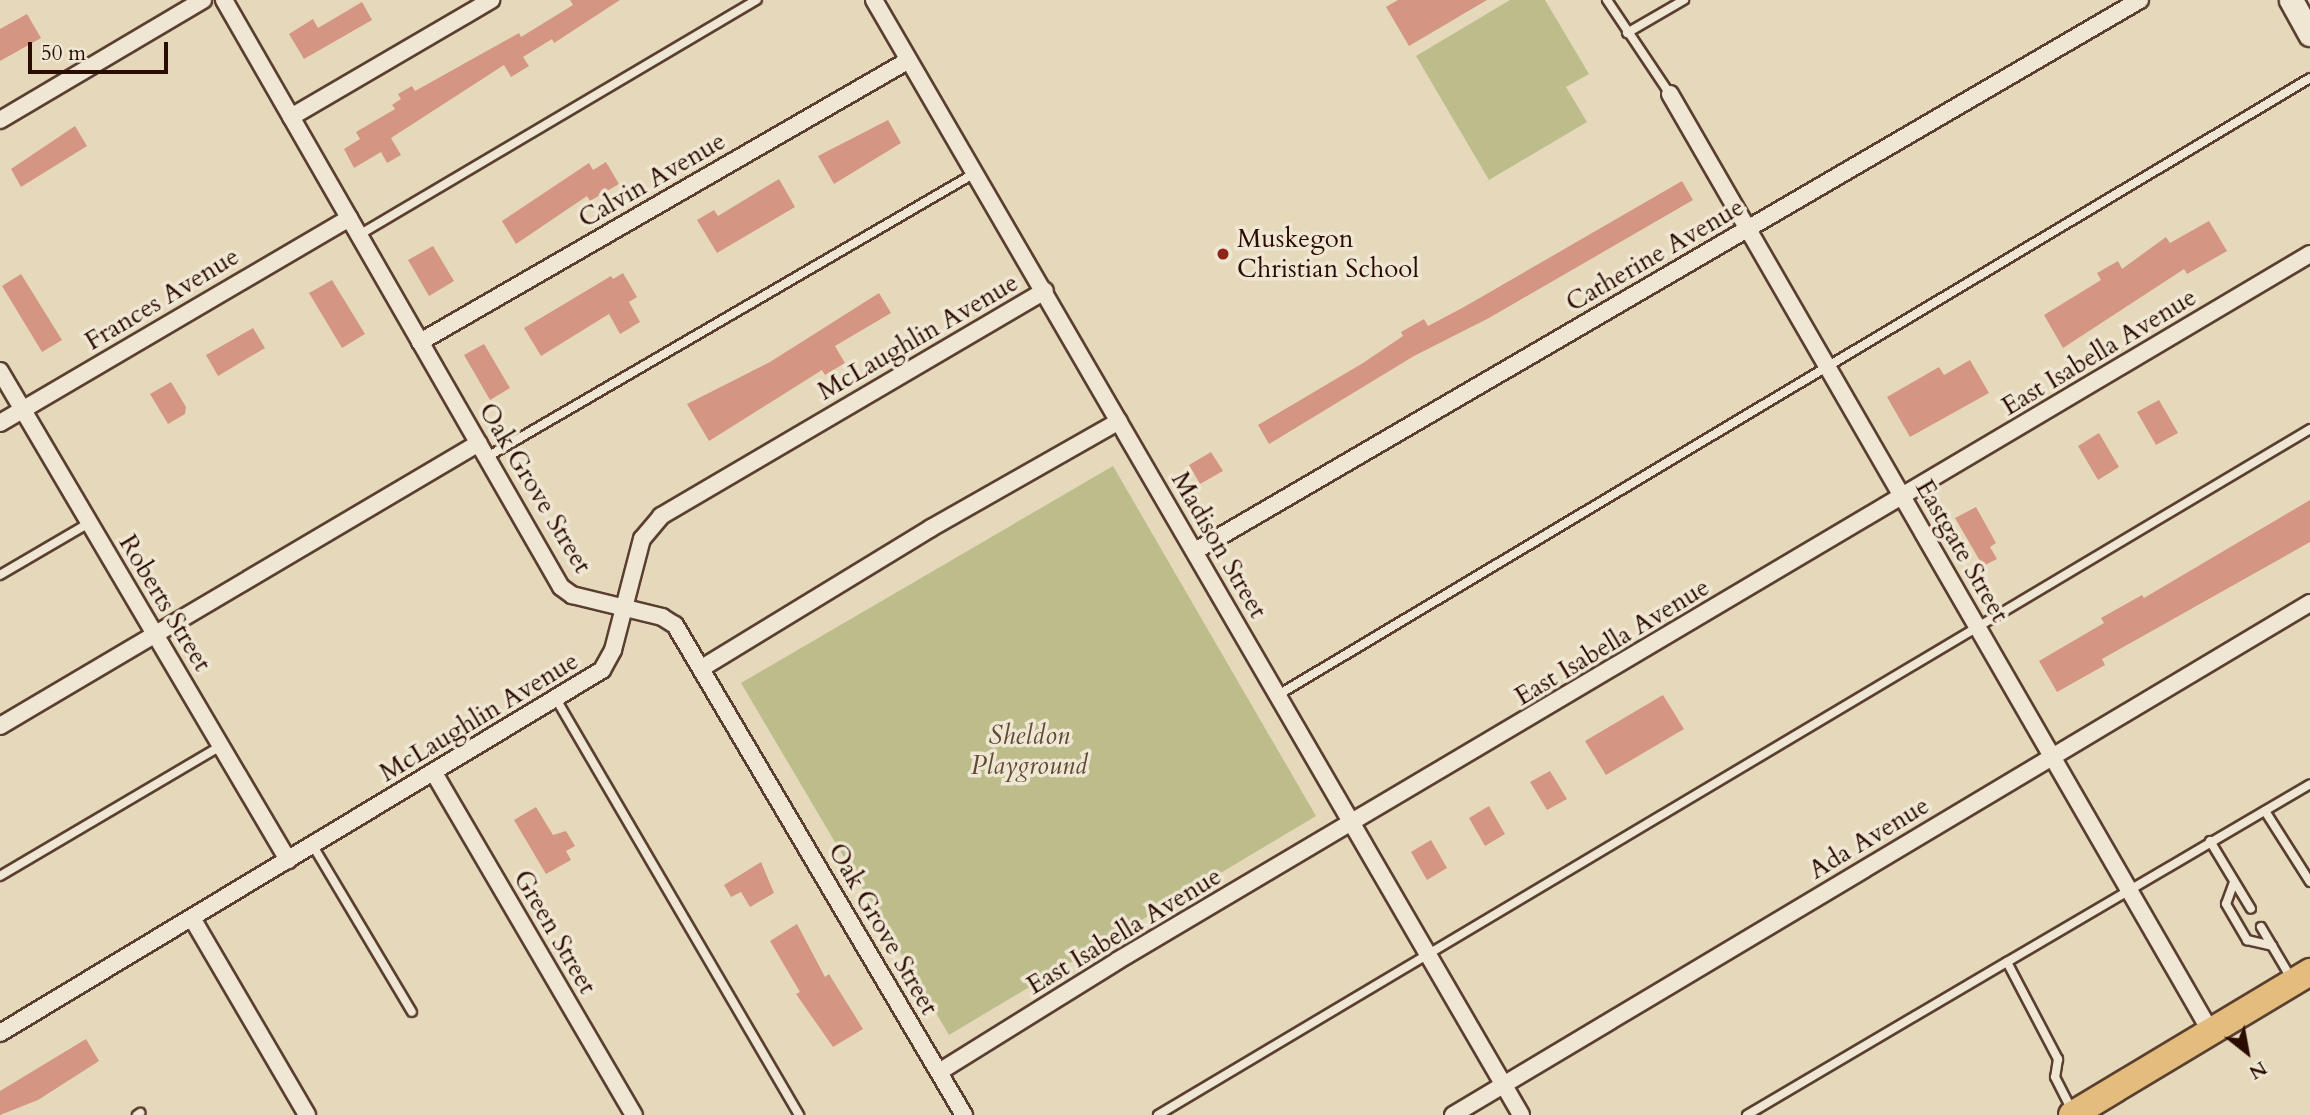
<!DOCTYPE html>
<style>
body{margin:0}
#map{position:relative;width:2310px;height:1115px;overflow:hidden;background:#e6d9bb;font-family:Cardo,serif}
div>[style]{position:absolute}
[style*='--x']{left:calc(var(--x)*1px);top:calc(var(--y)*1px);width:calc(var(--w)*1px);rotate:calc(var(--a)*1deg)}
.green>*{inset:0;background:#bcbd8b}
.building>*{inset:0;background:#d49683}
.roads{filter:drop-shadow(2px 0 #5a3f30) drop-shadow(-2px 0 #5a3f30) drop-shadow(0 2px #5a3f30) drop-shadow(0 -2px #5a3f30)}
.service>*{height:8px;margin:-4px;padding:0 4px;transform-origin:4px;border-radius:4px;background:#efe6d3}
.minor>*{height:16px;margin:-8px;padding:0 8px;transform-origin:8px;border-radius:8px;background:#efe6d3}
.secondary>*{height:23px;margin:-11.5px;padding:0 11.5px;transform-origin:11.5px;border-radius:11.5px;background:#efe6d3}
.primary>*{height:26px;margin:-13px;padding:0 13px;transform-origin:13px;border-radius:13px;background:#e3bc7e}
.dots>*{width:19px;height:19px;translate:-50% -50%;box-sizing:border-box;border:4px solid #efe6d3;border-radius:50%}
span{translate:-50% -50%;white-space:nowrap;text-align:center;line-height:1.15;-webkit-text-stroke:7px #efe6d3;paint-order:stroke}
.street-label{font-size:26px;color:#2b0c01}
.poi-label{font-size:26px;color:#2b0c01}
.left{translate:0 -50%;text-align:left}
.park-label{font-size:26px;color:#5e4a31;font-style:italic}
.north{position:absolute;left:2212px;top:1017px;width:70px;height:70px;-webkit-text-stroke:5px #efe6d3;paint-order:stroke;rotate:149deg;font-size:19px;font-weight:700;line-height:28px;text-align:center;color:#2b0c01}
.north::after{content:'';display:block;margin:auto;width:24px;height:32px;background:#2b0c01;clip-path:polygon(50% 0,100% 100%,50% 72%,0 100%)}
.scale{position:absolute;left:28px;top:42px;width:140px;height:32px;box-sizing:border-box;border:4px solid #2b0c01;border-top:0;padding-left:9px;font-size:21px;line-height:24px;white-space:nowrap;color:#2b0c01;-webkit-text-stroke:5px #efe6d3;paint-order:stroke}
</style>
<div id="map">
<div class="green">
<div style="clip-path:polygon(1510px 0,1545px 0,1589px 74px,1566px 87px,1587px 122px,1489px 180px,1416px 56px)"></div>
<div style="clip-path:polygon(1113px 466px,1316px 816px,949px 1035px,741px 683px)"></div>
</div>
<div class="building">
<div style="clip-path:polygon(570px 0,620px 0,554px 43px,552px 39px,523px 57px,529px 66px,511px 77px,504px 65px,391px 138px,401px 155px,387px 163px,381px 152px,354px 168px,344px 149px,360px 139px,356px 132px,395px 109px,392px 105px,401px 99px,398px 94px,412px 86px,415px 91px,519px 33px,521px 37px,573px 5px)"></div>
<div style="clip-path:polygon(1398px 0,1487px 0,1409px 46px,1386px 7px)"></div>
<div style="clip-path:polygon(362px 2px,372px 20px,304px 59px,289px 34px,313px 19px,318px 28px)"></div>
<div style="clip-path:polygon(27px 14px,41px 38px,0 61px,0 29px)"></div>
<div style="clip-path:polygon(888px 120px,901px 143px,834px 184px,818px 156px)"></div>
<div style="clip-path:polygon(75px 126px,87px 146px,21px 187px,11px 169px)"></div>
<div style="clip-path:polygon(606px 162px,619px 184px,590px 201px,587px 196px,516px 244px,502px 221px,589px 163px,593px 170px)"></div>
<div style="clip-path:polygon(779px 179px,795px 207px,717px 253px,697px 220px,714px 210px,718px 216px)"></div>
<div style="clip-path:polygon(1682px 181px,1693px 200px,1489px 318px,1414px 356px,1269px 444px,1258px 425px,1363px 363px,1403px 336px,1401px 332px,1424px 319px,1428px 326px,1464px 307px)"></div>
<div style="clip-path:polygon(2209px 221px,2227px 251px,2187px 274px,2184px 269px,2178px 273px,2063px 348px,2044px 315px,2101px 280px,2097px 273px,2118px 261px,2122px 269px,2166px 237px,2170px 243px)"></div>
<div style="clip-path:polygon(433px 246px,454px 281px,429px 296px,408px 260px)"></div>
<div style="clip-path:polygon(623px 273px,637px 297px,629px 302px,640px 322px,620px 334px,609px 314px,541px 356px,524px 328px,611px 276px,613px 279px)"></div>
<div style="clip-path:polygon(21px 274px,62px 340px,42px 352px,2px 286px)"></div>
<div style="clip-path:polygon(332px 280px,365px 334px,342px 348px,309px 293px)"></div>
<div style="clip-path:polygon(879px 293px,891px 313px,835px 346px,845px 363px,825px 375px,822px 370px,709px 441px,687px 404px,770px 362px)"></div>
<div style="clip-path:polygon(253px 328px,265px 348px,218px 376px,206px 355px)"></div>
<div style="clip-path:polygon(484px 344px,510px 388px,490px 400px,464px 355px)"></div>
<div style="clip-path:polygon(1970px 360px,1989px 393px,1910px 437px,1887px 397px,1939px 367px,1944px 375px)"></div>
<div style="clip-path:polygon(171px 382px,186px 407px,185px 414px,168px 424px,150px 394px)"></div>
<div style="clip-path:polygon(2159px 400px,2178px 433px,2156px 445px,2137px 412px)"></div>
<div style="clip-path:polygon(2099px 433px,2119px 467px,2098px 480px,2078px 446px)"></div>
<div style="clip-path:polygon(1211px 452px,1223px 471px,1200px 484px,1189px 465px)"></div>
<div style="clip-path:polygon(2310px 500px,2310px 542px,2102px 659px,2105px 665px,2057px 692px,2039px 661px,2104px 623px,2101px 618px,2142px 595px,2144px 598px)"></div>
<div style="clip-path:polygon(1976px 507px,1996px 543px,1990px 547px,1997px 559px,1983px 566px,1955px 518px)"></div>
<div style="clip-path:polygon(1663px 695px,1684px 729px,1606px 775px,1585px 741px)"></div>
<div style="clip-path:polygon(1550px 771px,1567px 799px,1547px 810px,1530px 782px)"></div>
<div style="clip-path:polygon(1489px 806px,1505px 834px,1485px 846px,1469px 818px)"></div>
<div style="clip-path:polygon(536px 807px,553px 835px,566px 831px,575px 846px,566px 851px,571px 860px,546px 874px,514px 820px)"></div>
<div style="clip-path:polygon(1431px 840px,1447px 868px,1427px 880px,1411px 852px)"></div>
<div style="clip-path:polygon(761px 862px,774px 893px,750px 907px,741px 892px,731px 897px,724px 885px)"></div>
<div style="clip-path:polygon(797px 924px,825px 977px,829px 974px,863px 1029px,833px 1047px,796px 994px,800px 992px,770px 941px)"></div>
<div style="clip-path:polygon(86px 1039px,99px 1061px,38px 1100px,0 1115px,0 1091px)"></div>
</div>
<div class="roads">
<div class="service">
<div style="--x:1607;--y:0;--w:113;--a:56.2"></div>
<div style="--x:1627;--y:33;--w:66;--a:-30.1"></div>
<div style="--x:359;--y:235;--w:462;--a:-30.6"></div>
<div style="--x:487;--y:457;--w:565;--a:-30.2"></div>
<div style="--x:0;--y:575;--w:103;--a:-30.3"></div>
<div style="--x:1278;--y:695;--w:1202;--a:-30.87"></div>
<div style="--x:556;--y:699;--w:482;--a:59.7"></div>
<div style="--x:2265;--y:811;--w:84;--a:57.6"></div>
<div style="--x:2210;--y:841;--w:79;--a:58.9"></div>
<div style="--x:313;--y:846;--w:193;--a:59.2"></div>
<div style="--x:0;--y:876;--w:256;--a:-30.5"></div>
<div style="--x:2234;--y:882;--w:23;--a:110"></div>
<div style="--x:2226;--y:904;--w:42;--a:59.7"></div>
<div style="--x:2247;--y:940;--w:26;--a:13"></div>
<div style="--x:2261;--y:927;--w:59;--a:59.5"></div>
<div style="--x:2007;--y:962;--w:351;--a:-30.4"></div>
<div style="--x:137;--y:1115;--w:4;--a:-34"></div>
<div style="--x:1158;--y:1115;--w:1341;--a:-30.77"></div>
<div style="--x:1747;--y:1115;--w:302;--a:-30.5"></div>
<div style="--x:2007;--y:962;--w:110;--a:62.3"></div>
<div style="--x:2058;--y:1059;--w:18;--a:99"></div>
<div style="--x:2055;--y:1077;--w:36;--a:63"></div>
</div>
<div class="minor">
<div style="--x:224;--y:0;--w:677;--a:60.14"></div>
<div style="--x:561;--y:587;--w:14;--a:36"></div>
<div style="--x:572;--y:595;--w:93;--a:13.7"></div>
<div style="--x:662;--y:617;--w:15;--a:32"></div>
<div style="--x:675;--y:625;--w:569;--a:59.47"></div>
<div style="--x:874;--y:0;--w:1289;--a:59.87"></div>
<div style="--x:1670;--y:94;--w:1083;--a:60.03"></div>
<div style="--x:291;--y:117;--w:232;--a:-30.3"></div>
<div style="--x:0;--y:120;--w:236;--a:-30.6"></div>
<div style="--x:420;--y:342;--w:564;--a:-29.97"></div>
<div style="--x:0;--y:371;--w:568;--a:59.5"></div>
<div style="--x:0;--y:423;--w:405;--a:-30.4"></div>
<div style="--x:1195;--y:551;--w:1094;--a:-30.25"></div>
<div style="--x:702;--y:668;--w:268;--a:-31.4"></div>
<div style="--x:931;--y:528;--w:216;--a:-29.6"></div>
<div style="--x:0;--y:726;--w:556;--a:-30.58"></div>
<div style="--x:434;--y:773;--w:396;--a:59.7"></div>
<div style="--x:192;--y:918;--w:228;--a:59.7"></div>
<div style="--x:0;--y:1033;--w:703;--a:-31.09"></div>
<div style="--x:602;--y:670;--w:23;--a:-61"></div>
<div style="--x:613;--y:650;--w:115;--a:-75.4"></div>
<div style="--x:642;--y:539;--w:30;--a:-50"></div>
<div style="--x:661;--y:516;--w:445;--a:-30.4"></div>
<div style="--x:939;--y:1072;--w:210;--a:-31.9"></div>
<div style="--x:1117;--y:961;--w:1387;--a:-30.65"></div>
<div style="--x:1453;--y:1115;--w:998;--a:-30.86"></div>
</div>
<div class="secondary">
<div style="--x:2291;--y:0;--w:39;--a:61"></div>
</div>
<div class="primary">
<div style="--x:2072;--y:1115;--w:278;--a:-31"></div>
</div>
</div>
<div class="dots">
<div style="left:1223px;top:254px;background:#8f2418"></div>
</div>
<div class="street-label">
<span style="left:652px;top:180px;rotate:-30deg">Calvin Avenue</span>
<span style="left:1655px;top:255px;rotate:-30deg">Catherine Avenue</span>
<span style="left:162px;top:299px;rotate:-31deg">Frances Avenue</span>
<span style="left:918px;top:337px;rotate:-30deg">McLaughlin Avenue</span>
<span style="left:2099px;top:352px;rotate:-31deg">East Isabella Avenue</span>
<span style="left:535px;top:488px;rotate:59deg">Oak Grove Street</span>
<span style="left:1219px;top:545px;rotate:60deg">Madison Street</span>
<span style="left:1962px;top:551px;rotate:60deg">Eastgate Street</span>
<span style="left:165px;top:603px;rotate:59deg">Roberts Street</span>
<span style="left:1612px;top:642px;rotate:-31deg">East Isabella Avenue</span>
<span style="left:479px;top:717px;rotate:-31deg">McLaughlin Avenue</span>
<span style="left:1869px;top:838px;rotate:-31deg">Ada Avenue</span>
<span style="left:883px;top:929px;rotate:60deg">Oak Grove Street</span>
<span style="left:1124px;top:931px;rotate:-31deg">East Isabella Avenue</span>
<span style="left:555px;top:932px;rotate:60deg">Green Street</span>
</div>
<div class="poi-label">
<span class="left" style="left:1237px;top:254px">Muskegon<br>Christian School</span>
</div>
<div class="park-label">
<span style="left:1029px;top:751px">Sheldon<br>Playground</span>
</div>
<div class="north">N</div>
<div class="scale">50 m</div>
</div>
